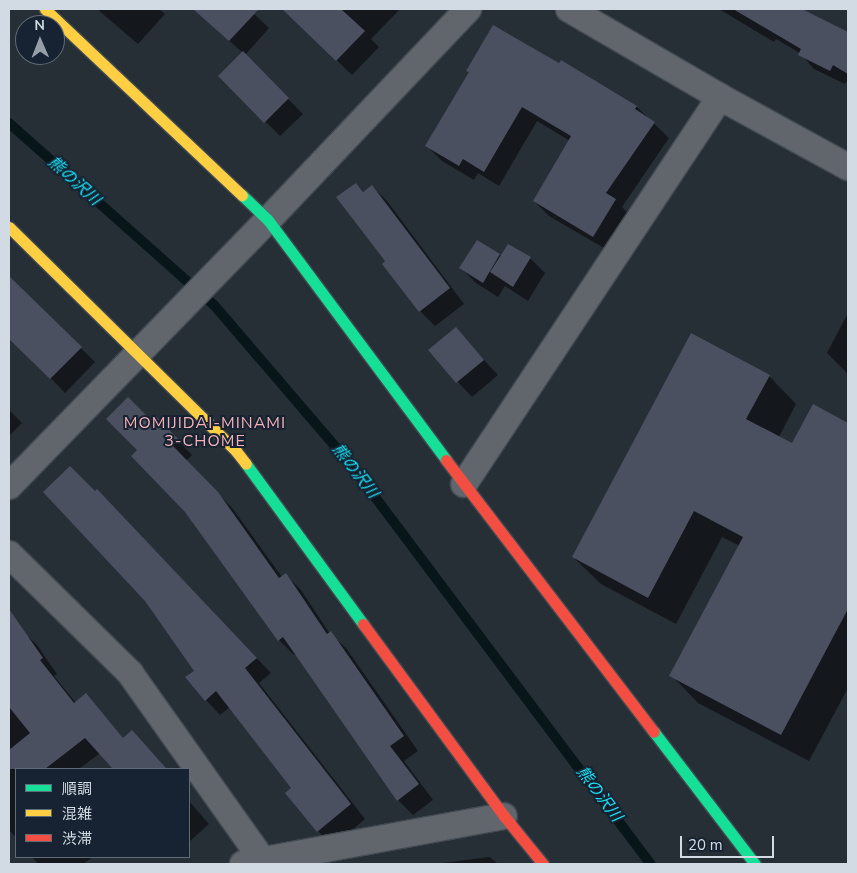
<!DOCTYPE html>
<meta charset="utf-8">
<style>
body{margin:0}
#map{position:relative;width:857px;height:873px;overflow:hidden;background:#262e36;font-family:"Nunito Sans","Noto Sans JP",sans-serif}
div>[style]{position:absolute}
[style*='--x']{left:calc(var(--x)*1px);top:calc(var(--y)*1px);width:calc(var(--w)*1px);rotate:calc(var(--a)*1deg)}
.shadow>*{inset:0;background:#0007}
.stream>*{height:10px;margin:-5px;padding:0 5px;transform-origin:5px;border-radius:5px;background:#08161a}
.building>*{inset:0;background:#4b5061}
.roads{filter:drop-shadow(1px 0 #424a51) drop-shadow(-1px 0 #424a51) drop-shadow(0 1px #424a51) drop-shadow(0 -1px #424a51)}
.street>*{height:26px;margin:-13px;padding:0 13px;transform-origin:13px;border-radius:13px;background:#61666d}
.fast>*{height:11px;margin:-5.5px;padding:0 5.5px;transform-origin:5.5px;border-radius:5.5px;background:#16e098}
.slow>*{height:11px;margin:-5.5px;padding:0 5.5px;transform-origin:5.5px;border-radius:5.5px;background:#ffcf43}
.jam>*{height:11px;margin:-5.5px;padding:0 5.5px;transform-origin:5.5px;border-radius:5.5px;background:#f24e42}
span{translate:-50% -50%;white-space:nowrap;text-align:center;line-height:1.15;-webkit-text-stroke:4px #172332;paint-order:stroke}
.water-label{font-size:16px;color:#16e5fa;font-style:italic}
.neighbourhood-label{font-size:16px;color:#f5b1b6;letter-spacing:1px}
.frame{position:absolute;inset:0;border:10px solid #d2dae4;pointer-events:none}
.legend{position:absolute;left:15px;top:768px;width:175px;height:90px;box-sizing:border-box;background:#172332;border:1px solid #626c79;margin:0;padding:6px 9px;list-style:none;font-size:15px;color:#d2dae4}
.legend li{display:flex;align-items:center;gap:10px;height:25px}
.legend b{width:25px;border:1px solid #626c79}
.north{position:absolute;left:15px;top:15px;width:50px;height:50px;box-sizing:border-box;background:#172332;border:1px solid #626c79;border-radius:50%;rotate:359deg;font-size:14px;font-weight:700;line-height:20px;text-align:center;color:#d2dae4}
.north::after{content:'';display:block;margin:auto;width:18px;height:22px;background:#969ea7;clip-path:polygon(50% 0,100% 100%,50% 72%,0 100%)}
.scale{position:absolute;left:680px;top:836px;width:94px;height:22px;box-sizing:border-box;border:2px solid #d2dae4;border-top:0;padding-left:6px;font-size:15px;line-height:18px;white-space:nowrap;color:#d2dae4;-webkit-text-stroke:4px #172332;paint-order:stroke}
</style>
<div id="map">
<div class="shadow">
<div style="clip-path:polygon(97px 9px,159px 9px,165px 14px,138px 44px)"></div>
<div style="clip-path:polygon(194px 9px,249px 9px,269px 28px,245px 55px,303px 114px,280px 136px,220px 76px,243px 53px)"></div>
<div style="clip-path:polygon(288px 9px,400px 9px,371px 39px,379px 47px,352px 75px,286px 11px)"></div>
<div style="clip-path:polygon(719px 9px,799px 9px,848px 33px,848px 79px,845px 84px,814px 69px,800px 53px,776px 39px,774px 42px)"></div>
<div style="clip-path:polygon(562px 62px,637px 107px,669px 138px,622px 207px,630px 215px,609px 251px,549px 216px,534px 201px,570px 141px,537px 121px,499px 186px,478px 173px,474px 180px,442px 161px,427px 146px)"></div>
<div style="clip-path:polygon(356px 184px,364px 192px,372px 186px,387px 201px,464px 304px,435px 326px,420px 311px,387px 262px)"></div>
<div style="clip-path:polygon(499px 255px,530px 258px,545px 273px,528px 301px,505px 286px,498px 297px,476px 283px,461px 268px)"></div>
<div style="clip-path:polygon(9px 277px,95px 362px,65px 393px,9px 335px)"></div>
<div style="clip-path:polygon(848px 313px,848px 374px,827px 353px)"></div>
<div style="clip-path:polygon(455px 329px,498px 375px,472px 397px,429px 351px)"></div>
<div style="clip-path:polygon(769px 376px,796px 404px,779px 437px,793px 445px,814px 406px,848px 424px,848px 688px,809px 761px,698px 703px,671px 675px,740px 546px,722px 537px,676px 624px,601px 584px,573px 557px)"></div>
<div style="clip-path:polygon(9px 410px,22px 423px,9px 436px)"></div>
<div style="clip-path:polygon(156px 418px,192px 455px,186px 461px,233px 509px,282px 577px,286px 575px,301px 590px,330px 634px,346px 648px,418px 751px,404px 761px,433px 800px,413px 815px,398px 800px,296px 653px,294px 655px,279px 640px,186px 511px,139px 450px)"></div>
<div style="clip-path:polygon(95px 493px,112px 506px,271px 673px,259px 683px,365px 819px,333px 846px,318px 831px,293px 788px,230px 707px,220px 715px,206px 700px,195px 671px)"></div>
<div style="clip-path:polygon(9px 618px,37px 645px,57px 674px,54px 676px,76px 703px,86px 695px,124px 739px,147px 747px,167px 769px,115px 769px,100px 753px,79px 769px,16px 769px,16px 838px,10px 831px,9px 832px)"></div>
<div style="clip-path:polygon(189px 801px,209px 824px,189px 842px)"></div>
<div style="clip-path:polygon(32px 857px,93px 857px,83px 864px,38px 864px)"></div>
<div style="clip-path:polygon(490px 857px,498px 864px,434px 864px)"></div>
</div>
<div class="stream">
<div style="--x:9;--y:123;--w:274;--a:41.6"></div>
<div style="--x:214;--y:305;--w:211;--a:49.4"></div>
<div style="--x:351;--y:465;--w:499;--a:53.1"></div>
</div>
<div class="building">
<div style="clip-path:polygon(193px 9px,259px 9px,229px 41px)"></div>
<div style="clip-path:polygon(282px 9px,341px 9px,365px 31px,336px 61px)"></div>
<div style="clip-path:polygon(733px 9px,802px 9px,848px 32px,848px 74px,833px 65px,830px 71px,798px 55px,801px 49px)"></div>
<div style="clip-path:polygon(493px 25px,559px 63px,561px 60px,637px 106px,635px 109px,655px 122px,606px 193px,616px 199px,593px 237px,533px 201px,571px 136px,522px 107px,484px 172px,463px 159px,459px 166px,425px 146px,469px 72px,466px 71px)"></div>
<div style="clip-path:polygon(243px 51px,289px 98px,264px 123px,218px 76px)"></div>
<div style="clip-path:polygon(356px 183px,363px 192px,372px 185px,450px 288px,419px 312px,382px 264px,385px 261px,336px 197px)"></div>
<div style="clip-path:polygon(477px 240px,500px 254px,483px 283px,459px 268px)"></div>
<div style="clip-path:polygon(508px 244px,531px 257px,513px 287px,490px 272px)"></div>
<div style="clip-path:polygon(9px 276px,82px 347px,50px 379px,9px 339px)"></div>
<div style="clip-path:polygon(456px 327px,484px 360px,456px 383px,428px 350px)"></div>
<div style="clip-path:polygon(691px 333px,770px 375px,746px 419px,792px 443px,813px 404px,848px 423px,848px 609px,781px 735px,669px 676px,743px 537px,694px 511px,648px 598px,572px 557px)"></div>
<div style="clip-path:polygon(128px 397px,151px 420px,156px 416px,178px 439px,172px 445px,218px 492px,279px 578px,286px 573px,327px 634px,331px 631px,404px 736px,390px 746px,419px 784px,397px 801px,283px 637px,278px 641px,185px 512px,131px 456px,137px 450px,106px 419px)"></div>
<div style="clip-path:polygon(70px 466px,95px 491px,97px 489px,257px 658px,245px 668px,351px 804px,317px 832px,285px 793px,291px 788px,216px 691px,205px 701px,185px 677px,194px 671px,145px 601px,43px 492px)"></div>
<div style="clip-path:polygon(9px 609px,43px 658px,40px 660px,74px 703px,86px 693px,123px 738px,132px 730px,167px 769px,113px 769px,85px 738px,45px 769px,9px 769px,9px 750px,30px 733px,9px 707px)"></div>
</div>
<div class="roads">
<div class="street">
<div style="--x:569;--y:9;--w:175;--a:30.2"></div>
<div style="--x:720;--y:97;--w:146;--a:28.7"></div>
<div style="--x:464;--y:484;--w:464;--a:-56.5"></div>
<div style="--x:9;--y:486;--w:371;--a:-45.8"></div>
<div style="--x:268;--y:220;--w:291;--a:-46.5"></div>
<div style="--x:9;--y:554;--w:170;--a:44.5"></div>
<div style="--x:130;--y:673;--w:230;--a:54.7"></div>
<div style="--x:243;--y:864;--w:265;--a:-10.4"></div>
</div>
<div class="fast">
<div style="--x:242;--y:195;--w:36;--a:44"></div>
<div style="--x:268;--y:220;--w:299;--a:53.4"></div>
<div style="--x:246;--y:464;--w:198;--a:53.8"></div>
<div style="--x:654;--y:732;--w:166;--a:52.6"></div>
</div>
<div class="slow">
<div style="--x:45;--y:9;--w:271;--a:43.4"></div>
<div style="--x:9;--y:227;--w:319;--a:44.6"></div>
<div style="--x:236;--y:451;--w:16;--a:52"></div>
</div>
<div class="jam">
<div style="--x:446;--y:460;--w:342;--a:52.6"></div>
<div style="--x:363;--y:624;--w:238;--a:53.7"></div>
<div style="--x:504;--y:816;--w:62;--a:50.9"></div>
</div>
</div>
<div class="water-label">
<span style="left:74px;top:181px;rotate:42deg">熊の沢川</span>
<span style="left:355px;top:471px;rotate:52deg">熊の沢川</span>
<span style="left:599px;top:794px;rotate:53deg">熊の沢川</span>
</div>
<div class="neighbourhood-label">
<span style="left:205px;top:432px">MOMIJIDAI-MINAMI<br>3-CHOME</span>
</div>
<div class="frame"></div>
<ul class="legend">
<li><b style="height:6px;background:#16e098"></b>順調</li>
<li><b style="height:6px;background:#ffcf43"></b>混雑</li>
<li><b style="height:6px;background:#f24e42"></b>渋滞</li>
</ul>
<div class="north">N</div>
<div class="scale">20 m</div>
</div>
